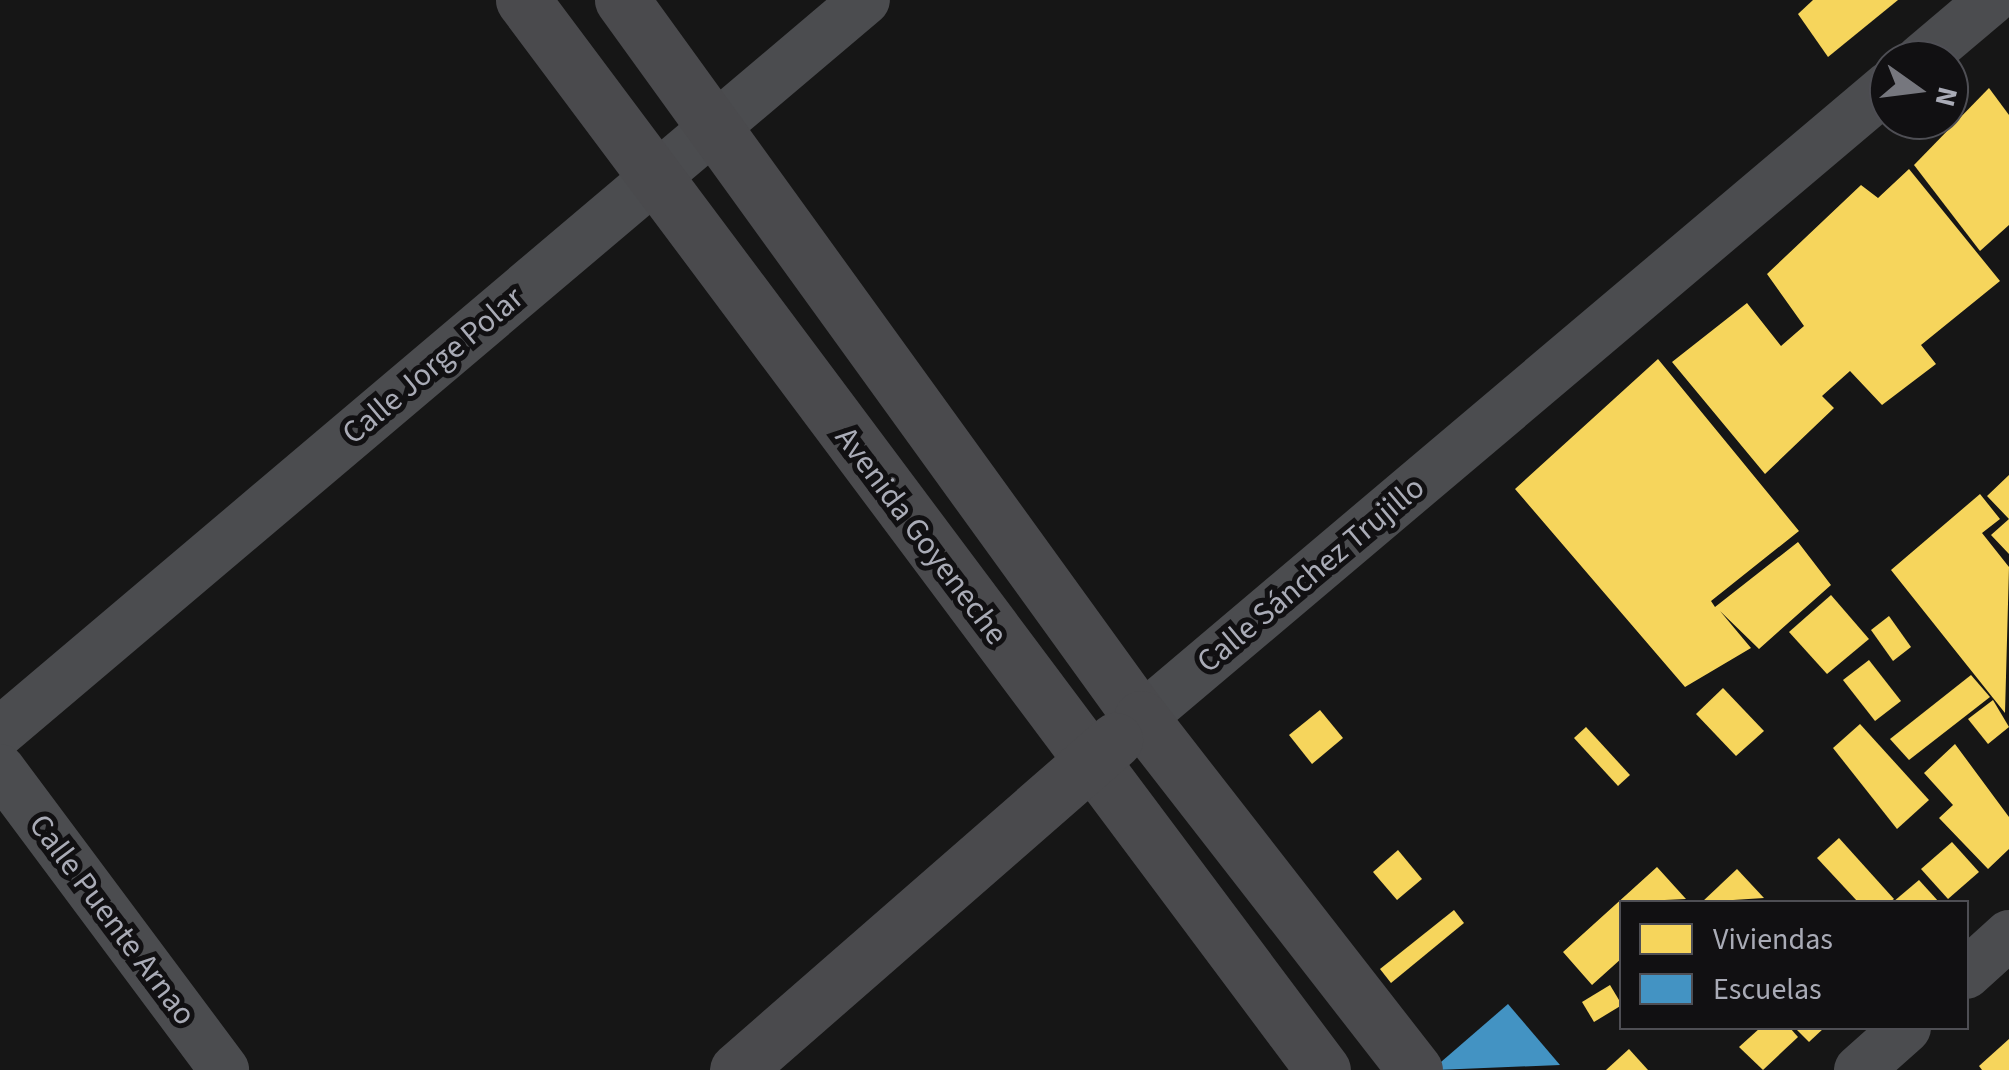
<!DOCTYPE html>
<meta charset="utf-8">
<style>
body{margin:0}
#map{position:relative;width:2009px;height:1070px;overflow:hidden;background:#161616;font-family:"Source Sans 3",sans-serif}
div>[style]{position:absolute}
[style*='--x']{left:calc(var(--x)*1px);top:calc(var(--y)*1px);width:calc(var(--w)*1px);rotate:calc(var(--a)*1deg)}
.homes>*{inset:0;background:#f6d55c}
.schools>*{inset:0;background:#4393c3}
.street>*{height:50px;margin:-25px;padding:0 25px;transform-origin:25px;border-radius:25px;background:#4b4c4f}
.secondary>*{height:55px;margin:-27.5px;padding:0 27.5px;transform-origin:27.5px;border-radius:27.5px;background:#4a4a4d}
span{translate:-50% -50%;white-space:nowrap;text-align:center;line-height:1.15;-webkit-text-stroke:10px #111012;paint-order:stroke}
.street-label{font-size:32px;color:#a9abb6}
.legend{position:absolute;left:1619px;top:900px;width:350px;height:130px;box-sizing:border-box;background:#111012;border:2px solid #4e4e54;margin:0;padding:12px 18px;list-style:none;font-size:30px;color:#a9abb6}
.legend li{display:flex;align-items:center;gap:20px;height:50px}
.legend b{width:50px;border:2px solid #4e4e54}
.north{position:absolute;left:1869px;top:40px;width:100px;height:100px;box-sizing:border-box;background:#111012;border:2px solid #4e4e54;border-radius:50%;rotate:104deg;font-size:28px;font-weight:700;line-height:40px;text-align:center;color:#a9abb6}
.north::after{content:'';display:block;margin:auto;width:35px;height:45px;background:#76777e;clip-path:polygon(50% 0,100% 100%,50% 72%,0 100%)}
</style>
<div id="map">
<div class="homes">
<div style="clip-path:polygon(1813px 0,1898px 0,1828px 57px,1798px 14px)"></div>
<div style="clip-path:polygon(1989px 88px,2009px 115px,2009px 225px,1980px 251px,1914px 165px)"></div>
<div style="clip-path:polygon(1909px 169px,2000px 281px,1921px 345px,1936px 364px,1882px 405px,1850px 371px,1822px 396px,1834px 408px,1765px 474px,1672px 362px,1747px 303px,1781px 346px,1804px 326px,1767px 274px,1861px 185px,1878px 198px)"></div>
<div style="clip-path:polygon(1658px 359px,1799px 531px,1711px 601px,1715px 607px,1798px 542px,1831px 585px,1759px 649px,1720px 611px,1751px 648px,1685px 687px,1515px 489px)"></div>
<div style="clip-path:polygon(2009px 475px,2009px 554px,1991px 535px,2009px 519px,1987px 496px)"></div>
<div style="clip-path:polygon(1980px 494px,2000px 519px,1982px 533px,2009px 567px,2005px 713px,1891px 570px)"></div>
<div style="clip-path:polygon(1831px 595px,1869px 639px,1827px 674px,1789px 632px)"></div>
<div style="clip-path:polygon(1889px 616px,1911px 647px,1893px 661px,1871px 630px)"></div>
<div style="clip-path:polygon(1869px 660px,1901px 701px,1875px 721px,1843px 680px)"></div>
<div style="clip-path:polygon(1971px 675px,1990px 697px,1909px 760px,1890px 739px)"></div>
<div style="clip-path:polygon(1723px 688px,1764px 731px,1736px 756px,1696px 714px)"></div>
<div style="clip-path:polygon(1993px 700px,2009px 727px,1988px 744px,1968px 719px)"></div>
<div style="clip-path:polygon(1320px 710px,1343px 738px,1312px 764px,1289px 735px)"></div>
<div style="clip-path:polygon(1860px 724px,1929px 800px,1897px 829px,1833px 748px)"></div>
<div style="clip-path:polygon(1586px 727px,1630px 775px,1618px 786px,1574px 738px)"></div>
<div style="clip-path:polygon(1955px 744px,2009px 817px,2009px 849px,1988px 869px,1939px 818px,1953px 805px,1924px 773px)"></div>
<div style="clip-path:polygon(1839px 838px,1894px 899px,1890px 902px,1858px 902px,1817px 858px)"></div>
<div style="clip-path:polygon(1952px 842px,1979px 872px,1948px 899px,1921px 869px)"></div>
<div style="clip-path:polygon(1398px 850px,1422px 879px,1397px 900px,1373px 872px)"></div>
<div style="clip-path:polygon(1657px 867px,1686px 899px,1622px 902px,1622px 958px,1592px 985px,1563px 952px)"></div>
<div style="clip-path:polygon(1737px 869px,1764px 898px,1702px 902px)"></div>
<div style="clip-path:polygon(1919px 880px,1939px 902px,1893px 902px)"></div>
<div style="clip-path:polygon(1454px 910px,1464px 923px,1391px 983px,1380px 969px)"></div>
<div style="clip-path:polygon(1610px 985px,1622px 1005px,1594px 1022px,1582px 1002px)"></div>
<div style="clip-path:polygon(1760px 1028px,1790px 1028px,1798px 1037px,1763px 1070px,1739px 1047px)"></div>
<div style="clip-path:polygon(1795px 1028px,1824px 1028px,1809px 1042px)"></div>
<div style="clip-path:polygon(2009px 1039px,2009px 1070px,1982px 1070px,1979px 1066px)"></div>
<div style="clip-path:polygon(1629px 1049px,1648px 1070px,1606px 1070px)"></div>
</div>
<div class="schools">
<div style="clip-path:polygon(1508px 1004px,1560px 1065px,1436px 1070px,1434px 1068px)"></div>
</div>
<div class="street">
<div style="--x:1920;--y:60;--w:93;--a:-40.2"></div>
<div style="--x:1141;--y:718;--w:979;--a:-40.2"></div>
<div style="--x:0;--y:732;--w:1133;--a:-40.24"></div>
<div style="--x:0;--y:769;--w:375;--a:53.3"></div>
<div style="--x:1966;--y:974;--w:58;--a:-42.2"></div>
<div style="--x:1859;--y:1070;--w:63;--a:-41.8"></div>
</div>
<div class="secondary">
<div style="--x:523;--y:0;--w:1336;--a:53.22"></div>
<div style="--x:622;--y:0;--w:886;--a:54.14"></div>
<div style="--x:1141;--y:718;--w:446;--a:52.1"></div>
<div style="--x:737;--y:1070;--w:502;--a:-41.12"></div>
</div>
<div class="street-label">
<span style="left:433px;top:366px;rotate:-40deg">Calle Jorge Polar</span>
<span style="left:921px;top:536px;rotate:53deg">Avenida Goyeneche</span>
<span style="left:1311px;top:575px;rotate:-40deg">Calle Sánchez Trujillo</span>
<span style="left:112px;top:920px;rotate:53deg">Calle Puente Arnao</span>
</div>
<ul class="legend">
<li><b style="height:28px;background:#f6d55c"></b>Viviendas</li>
<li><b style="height:28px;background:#4393c3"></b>Escuelas</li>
</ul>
<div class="north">N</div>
</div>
